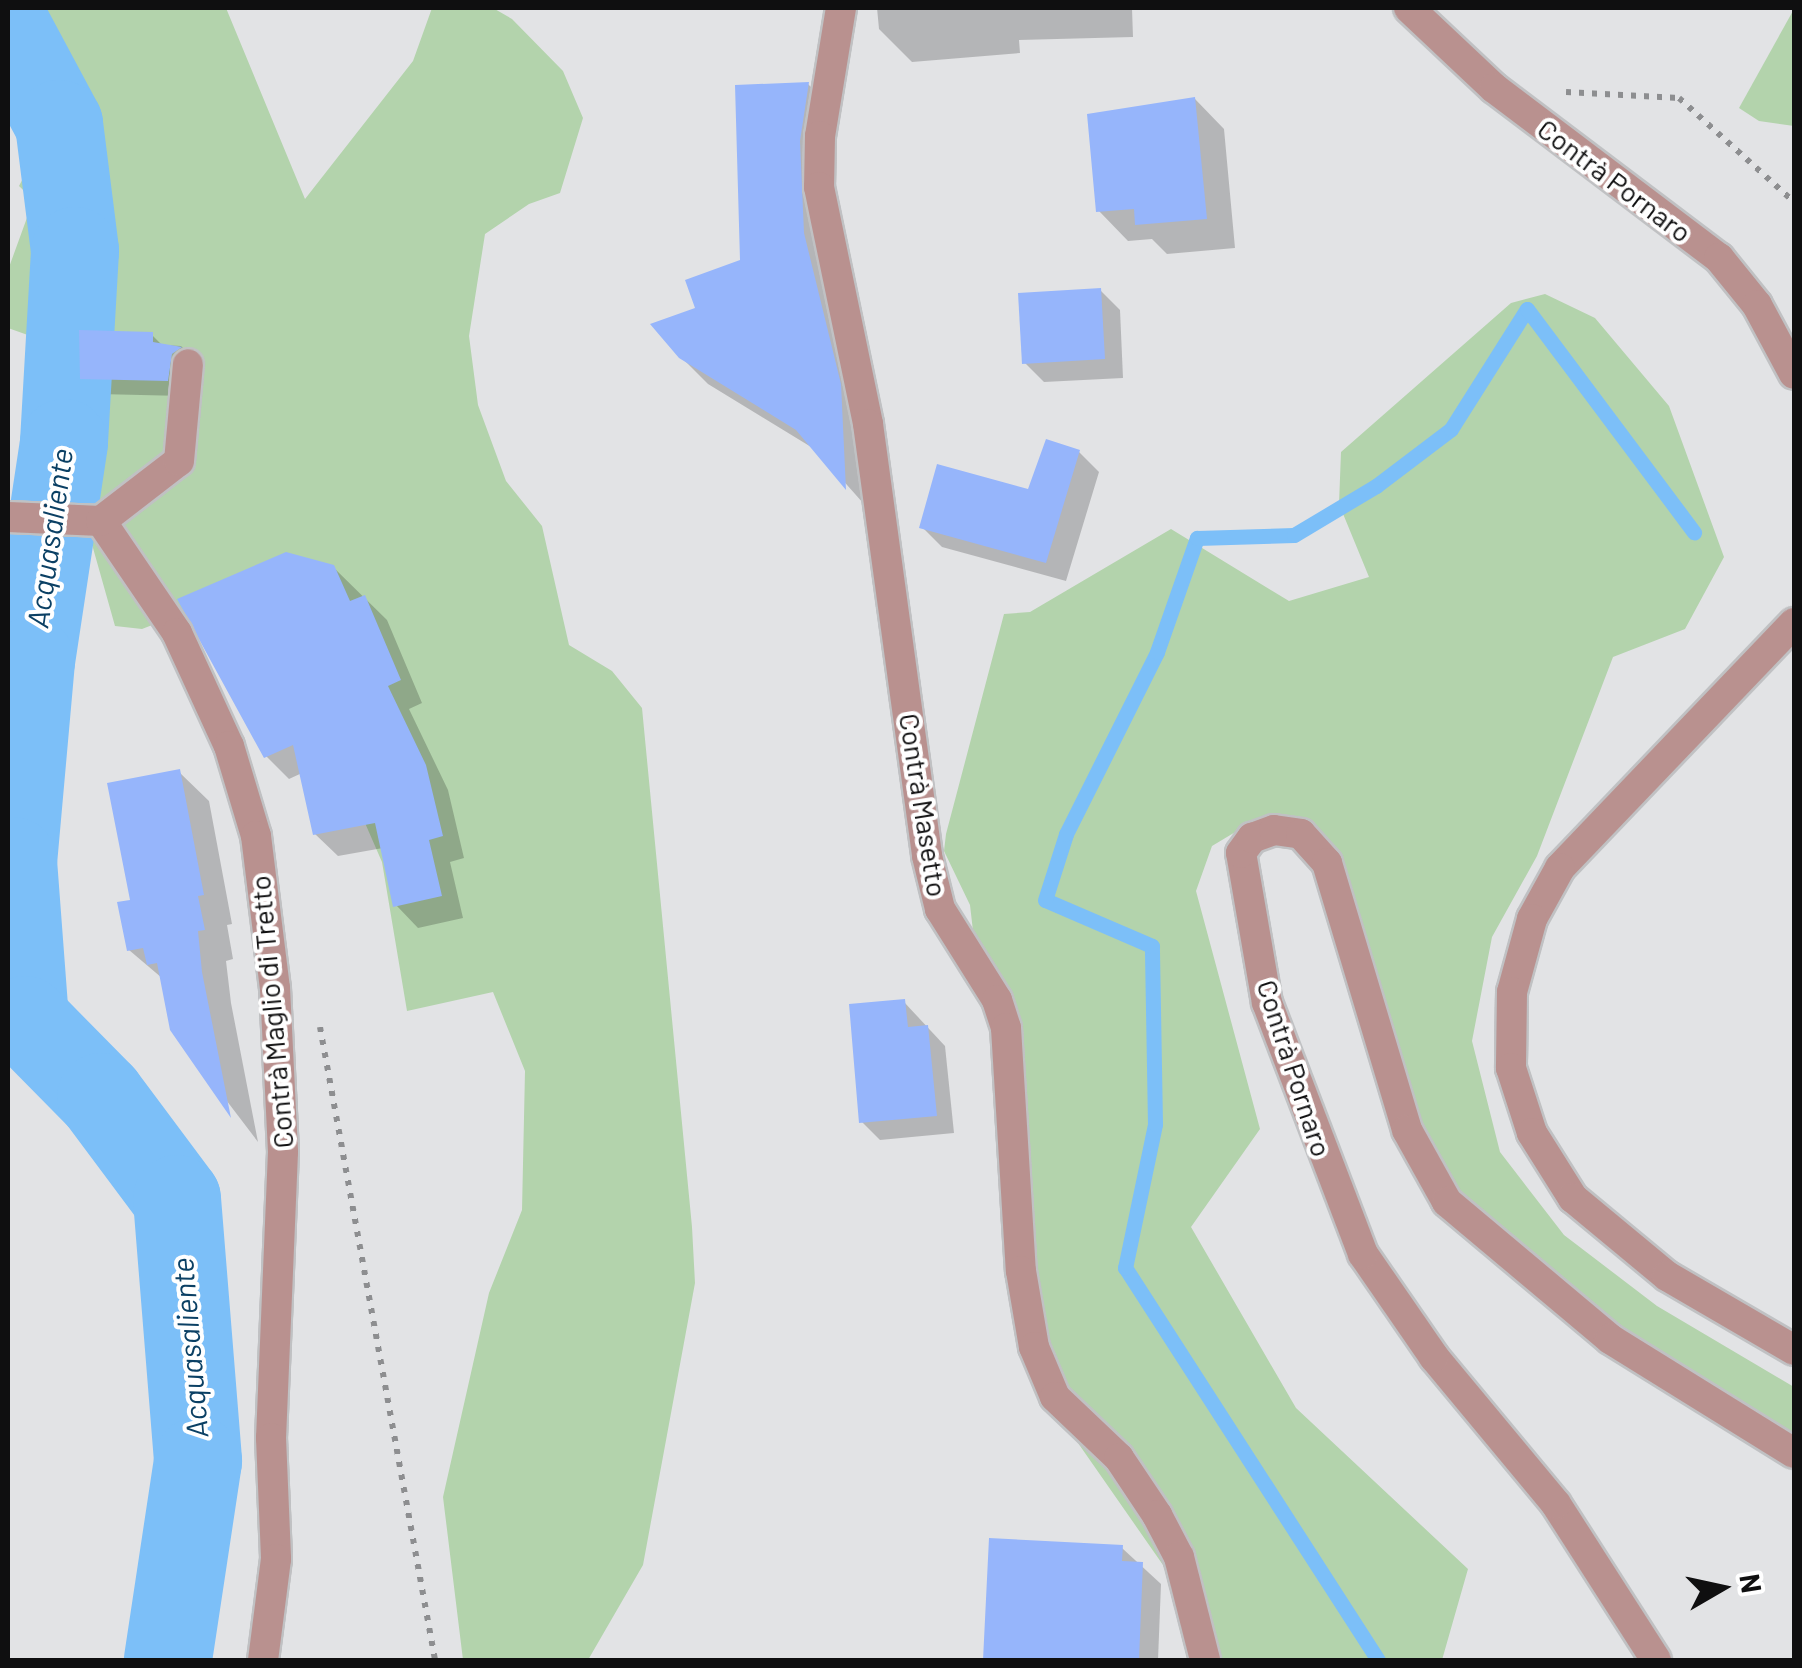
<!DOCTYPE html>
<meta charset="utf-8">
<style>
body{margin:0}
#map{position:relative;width:1802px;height:1668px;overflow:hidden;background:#e2e3e5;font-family:Barlow,sans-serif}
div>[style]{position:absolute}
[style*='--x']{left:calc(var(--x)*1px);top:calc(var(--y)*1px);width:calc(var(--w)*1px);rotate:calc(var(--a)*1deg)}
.green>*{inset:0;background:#b3d3ac}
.shadow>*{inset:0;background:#0003}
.stream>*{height:15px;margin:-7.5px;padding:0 7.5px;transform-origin:7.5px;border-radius:7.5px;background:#7cbff8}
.river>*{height:88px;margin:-44px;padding:0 44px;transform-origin:44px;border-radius:44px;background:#7cbff8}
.building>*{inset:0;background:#96b5fb}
.path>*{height:6px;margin-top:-3px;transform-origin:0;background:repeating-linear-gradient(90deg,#8d8e90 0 5px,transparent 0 13px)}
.roads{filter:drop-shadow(2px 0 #c0c1c3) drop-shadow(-2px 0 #c0c1c3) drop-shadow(0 2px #c0c1c3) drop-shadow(0 -2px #c0c1c3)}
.minor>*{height:30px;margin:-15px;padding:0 15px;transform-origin:15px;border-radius:15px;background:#b9918f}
.tertiary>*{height:30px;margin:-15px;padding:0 15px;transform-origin:15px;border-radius:15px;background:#b9918f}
span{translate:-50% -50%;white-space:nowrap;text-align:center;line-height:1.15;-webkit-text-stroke:8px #fff;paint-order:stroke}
.street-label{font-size:28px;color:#0f0f10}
.water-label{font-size:30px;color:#0b4064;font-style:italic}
.frame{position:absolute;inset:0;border:10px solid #0f0f10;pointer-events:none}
.north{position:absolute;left:1672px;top:1538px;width:100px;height:100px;-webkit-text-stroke:8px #fff;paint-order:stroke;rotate:81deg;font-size:28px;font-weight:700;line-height:40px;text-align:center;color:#0f0f10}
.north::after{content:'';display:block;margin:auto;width:35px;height:45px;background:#0f0f10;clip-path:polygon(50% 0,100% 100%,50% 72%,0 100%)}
</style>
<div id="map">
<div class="green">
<div style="clip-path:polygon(8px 8px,226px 8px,305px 199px,413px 61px,432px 8px,493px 8px,512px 19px,563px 71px,583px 118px,560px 193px,529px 204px,485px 234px,469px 336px,478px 405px,506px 481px,542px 526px,569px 645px,612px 671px,642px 708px,692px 1227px,695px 1283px,643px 1565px,588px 1660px,463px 1660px,443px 1497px,489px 1293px,522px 1210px,525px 1071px,493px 992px,407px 1011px,382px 862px,331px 745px,199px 619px,178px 615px,142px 629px,115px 626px,93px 548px,91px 474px,102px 405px,87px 369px,56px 345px,8px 328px,8px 270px,28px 215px,49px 215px,19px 186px,39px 148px,35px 123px,8px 71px)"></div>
<div style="clip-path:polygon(1794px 9px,1794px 126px,1759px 121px,1739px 108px)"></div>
<div style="clip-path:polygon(1545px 294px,1595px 318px,1669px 406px,1724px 557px,1685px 629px,1613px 657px,1537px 856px,1492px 937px,1472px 1041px,1500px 1152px,1564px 1235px,1657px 1306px,1794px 1387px,1794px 1442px,1635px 1339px,1504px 1237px,1445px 1175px,1419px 1132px,1329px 849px,1242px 828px,1212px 846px,1196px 891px,1260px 1129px,1191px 1227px,1296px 1408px,1468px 1569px,1442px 1660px,1198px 1660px,1163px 1565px,1039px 1387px,998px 1039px,979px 983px,970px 905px,944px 851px,946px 834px,1004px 614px,1030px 612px,1171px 529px,1289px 601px,1369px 577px,1339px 504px,1341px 452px,1511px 303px)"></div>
</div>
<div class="shadow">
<div style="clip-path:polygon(877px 8px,1132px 8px,1133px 37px,1019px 40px,1020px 53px,912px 62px,879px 29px)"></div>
<div style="clip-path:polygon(808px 84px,834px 111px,825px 169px,871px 512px,816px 450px,708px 384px,681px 357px,699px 309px,742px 261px)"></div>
<div style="clip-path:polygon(1195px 99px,1224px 129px,1235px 248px,1167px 254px,1152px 239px,1128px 241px,1099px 211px)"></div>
<div style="clip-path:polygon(1100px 290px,1120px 310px,1123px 378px,1044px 382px,1024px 362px)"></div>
<div style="clip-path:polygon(152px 335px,162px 345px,181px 346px,196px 361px,183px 396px,98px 394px,82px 378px)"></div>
<div style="clip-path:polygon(1079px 452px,1099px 472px,1066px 581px,942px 547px,922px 527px,1030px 492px)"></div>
<div style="clip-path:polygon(333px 567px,387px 620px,422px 703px,409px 709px,448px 790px,464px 858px,450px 862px,463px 918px,418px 928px,396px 905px,383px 848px,338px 856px,315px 834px,302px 773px,289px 779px,266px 756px)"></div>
<div style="clip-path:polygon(179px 772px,209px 801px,232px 924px,227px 925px,233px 959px,226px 961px,231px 1003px,258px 1142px,172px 1029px,162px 978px,129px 950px,133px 902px)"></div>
<div style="clip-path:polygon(904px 1002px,945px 1046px,954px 1133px,880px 1140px,862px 1122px)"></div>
<div style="clip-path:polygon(991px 1541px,1122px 1548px,1161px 1584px,1158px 1660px,985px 1660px)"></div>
</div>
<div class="stream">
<div style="--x:1378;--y:1660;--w:467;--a:-122.8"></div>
<div style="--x:1125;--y:1268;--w:147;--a:-78.2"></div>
<div style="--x:1155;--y:1124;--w:178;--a:-91"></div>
<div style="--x:1152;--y:946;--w:116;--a:-156.7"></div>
<div style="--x:1045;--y:900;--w:69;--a:-72.3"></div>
<div style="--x:1066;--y:834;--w:203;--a:-63.4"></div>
<div style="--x:1157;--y:652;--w:121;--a:-70.7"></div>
<div style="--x:1197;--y:538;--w:97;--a:-1.8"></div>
<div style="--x:1294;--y:535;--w:96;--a:-30.9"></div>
<div style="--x:1376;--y:486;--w:94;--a:-37.2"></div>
<div style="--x:1451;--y:429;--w:142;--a:-57.7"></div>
<div style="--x:1527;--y:309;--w:279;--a:53.2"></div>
</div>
<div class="river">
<div style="--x:8;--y:29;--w:108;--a:61.8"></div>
<div style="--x:59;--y:124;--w:128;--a:82.8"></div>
<div style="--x:75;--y:251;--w:192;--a:93.3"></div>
<div style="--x:64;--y:443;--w:220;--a:98.6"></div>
<div style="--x:31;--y:661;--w:201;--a:95.1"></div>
<div style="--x:13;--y:861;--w:159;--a:85.7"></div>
<div style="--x:25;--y:1020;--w:108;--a:45.4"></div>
<div style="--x:101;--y:1097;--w:127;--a:53.3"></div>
<div style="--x:177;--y:1199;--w:263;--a:85.4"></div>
<div style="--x:198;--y:1461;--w:201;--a:98.6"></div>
</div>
<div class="building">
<div style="clip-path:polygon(809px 82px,800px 141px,804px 233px,841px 384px,846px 490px,796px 430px,679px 358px,650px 324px,695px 308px,685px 280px,740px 260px,735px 85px)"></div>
<div style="clip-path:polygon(1195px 97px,1207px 219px,1135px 225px,1134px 209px,1096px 212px,1087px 114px)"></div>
<div style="clip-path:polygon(1101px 288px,1105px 359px,1022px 364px,1018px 293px)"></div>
<div style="clip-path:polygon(79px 330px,153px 332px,153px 342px,182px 347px,172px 354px,168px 381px,80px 379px)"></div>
<div style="clip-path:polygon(1046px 439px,1080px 450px,1046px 563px,919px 528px,937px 464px,1028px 489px)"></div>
<div style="clip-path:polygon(286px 552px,334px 565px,350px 601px,365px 595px,401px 680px,388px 686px,426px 765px,443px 836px,429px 840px,442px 896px,393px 907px,375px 823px,313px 835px,293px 745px,264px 758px,177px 599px)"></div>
<div style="clip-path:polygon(180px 769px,204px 895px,198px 896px,205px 930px,198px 931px,202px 972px,231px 1118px,170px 1030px,157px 963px,147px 965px,143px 948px,127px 951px,117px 902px,130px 900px,107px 783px)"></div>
<div style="clip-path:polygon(905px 999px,908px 1027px,928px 1025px,937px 1116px,859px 1123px,849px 1004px)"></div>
<div style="clip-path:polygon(989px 1538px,1123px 1545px,1122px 1561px,1143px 1562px,1139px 1660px,983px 1660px)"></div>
</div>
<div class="path">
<div style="--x:1566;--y:92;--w:113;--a:3"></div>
<div style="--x:1679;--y:98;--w:155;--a:42.1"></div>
<div style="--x:320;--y:1027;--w:643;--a:79.7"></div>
</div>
<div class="roads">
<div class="minor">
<div style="--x:841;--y:8;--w:130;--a:99.3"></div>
<div style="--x:820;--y:136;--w:51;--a:91.1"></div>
<div style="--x:819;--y:187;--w:242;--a:78.3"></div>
<div style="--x:868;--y:424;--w:436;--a:82.2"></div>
<div style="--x:927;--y:856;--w:55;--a:76.2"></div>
<div style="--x:940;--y:909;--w:107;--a:57.9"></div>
<div style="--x:997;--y:1000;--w:29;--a:72"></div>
<div style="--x:1006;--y:1028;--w:243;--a:86.5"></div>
<div style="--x:1021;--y:1271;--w:77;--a:80.3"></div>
<div style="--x:1034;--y:1347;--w:54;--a:67.2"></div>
<div style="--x:1055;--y:1397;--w:88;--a:43.6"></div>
<div style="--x:1119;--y:1458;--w:69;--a:56.3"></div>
<div style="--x:1157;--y:1515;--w:47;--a:62.4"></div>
<div style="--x:1179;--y:1557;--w:106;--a:75.8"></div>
<div style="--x:8;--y:517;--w:93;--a:2.5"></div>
<div style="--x:101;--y:521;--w:135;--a:55.8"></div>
<div style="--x:177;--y:633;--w:124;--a:65.3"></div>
<div style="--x:229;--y:746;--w:94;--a:73.3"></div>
<div style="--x:256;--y:836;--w:153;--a:82.9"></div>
<div style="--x:275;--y:988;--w:164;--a:87.2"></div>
<div style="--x:283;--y:1152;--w:286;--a:92.4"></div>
<div style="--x:271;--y:1438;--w:121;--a:87.6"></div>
<div style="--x:276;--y:1559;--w:102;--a:97.3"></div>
<div style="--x:101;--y:521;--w:98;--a:-37.6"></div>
<div style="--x:179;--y:461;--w:97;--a:-84.7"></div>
</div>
<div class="tertiary">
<div style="--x:1409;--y:8;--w:117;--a:43.3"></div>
<div style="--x:1494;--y:88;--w:282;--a:37.1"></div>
<div style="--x:1719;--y:258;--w:60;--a:51"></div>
<div style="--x:1757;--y:305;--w:78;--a:61.8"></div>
<div style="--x:1794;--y:623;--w:339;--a:133.7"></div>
<div style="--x:1560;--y:868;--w:58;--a:118.8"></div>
<div style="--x:1532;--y:919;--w:76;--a:105.3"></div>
<div style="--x:1512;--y:992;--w:76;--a:90.8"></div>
<div style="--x:1511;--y:1068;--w:68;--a:72.1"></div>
<div style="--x:1532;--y:1133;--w:77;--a:57.8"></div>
<div style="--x:1573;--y:1198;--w:122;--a:39.7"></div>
<div style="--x:1667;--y:1276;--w:147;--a:30.2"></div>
<div style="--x:1656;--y:1660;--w:185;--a:-122.7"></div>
<div style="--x:1556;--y:1504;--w:191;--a:-129.7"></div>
<div style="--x:1434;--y:1357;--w:125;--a:-124.6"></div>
<div style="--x:1363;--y:1254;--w:269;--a:-110.9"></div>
<div style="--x:1267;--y:1003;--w:152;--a:-99.8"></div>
<div style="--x:1241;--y:853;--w:19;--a:-54"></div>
<div style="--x:1252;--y:838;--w:23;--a:-20"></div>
<div style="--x:1274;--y:830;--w:27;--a:8"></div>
<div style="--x:1301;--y:834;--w:39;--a:48"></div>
<div style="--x:1327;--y:863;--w:279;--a:73.3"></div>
<div style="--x:1407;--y:1130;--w:82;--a:60.9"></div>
<div style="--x:1447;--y:1202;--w:213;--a:40"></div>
<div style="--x:1610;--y:1339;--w:216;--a:31.8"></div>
</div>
</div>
<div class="street-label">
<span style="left:1615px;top:180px;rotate:37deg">Contrà Pornaro</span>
<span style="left:924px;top:805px;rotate:81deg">Contrà Masetto</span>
<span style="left:271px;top:1012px;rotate:-95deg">Contrà Maglio di Tretto</span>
<span style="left:1295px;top:1068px;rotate:72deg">Contrà Pornaro</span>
</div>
<div class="water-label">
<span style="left:49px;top:538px;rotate:-82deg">Acquasaliente</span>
<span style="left:189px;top:1348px;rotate:-95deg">Acquasaliente</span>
</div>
<div class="frame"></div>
<div class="north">N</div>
</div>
